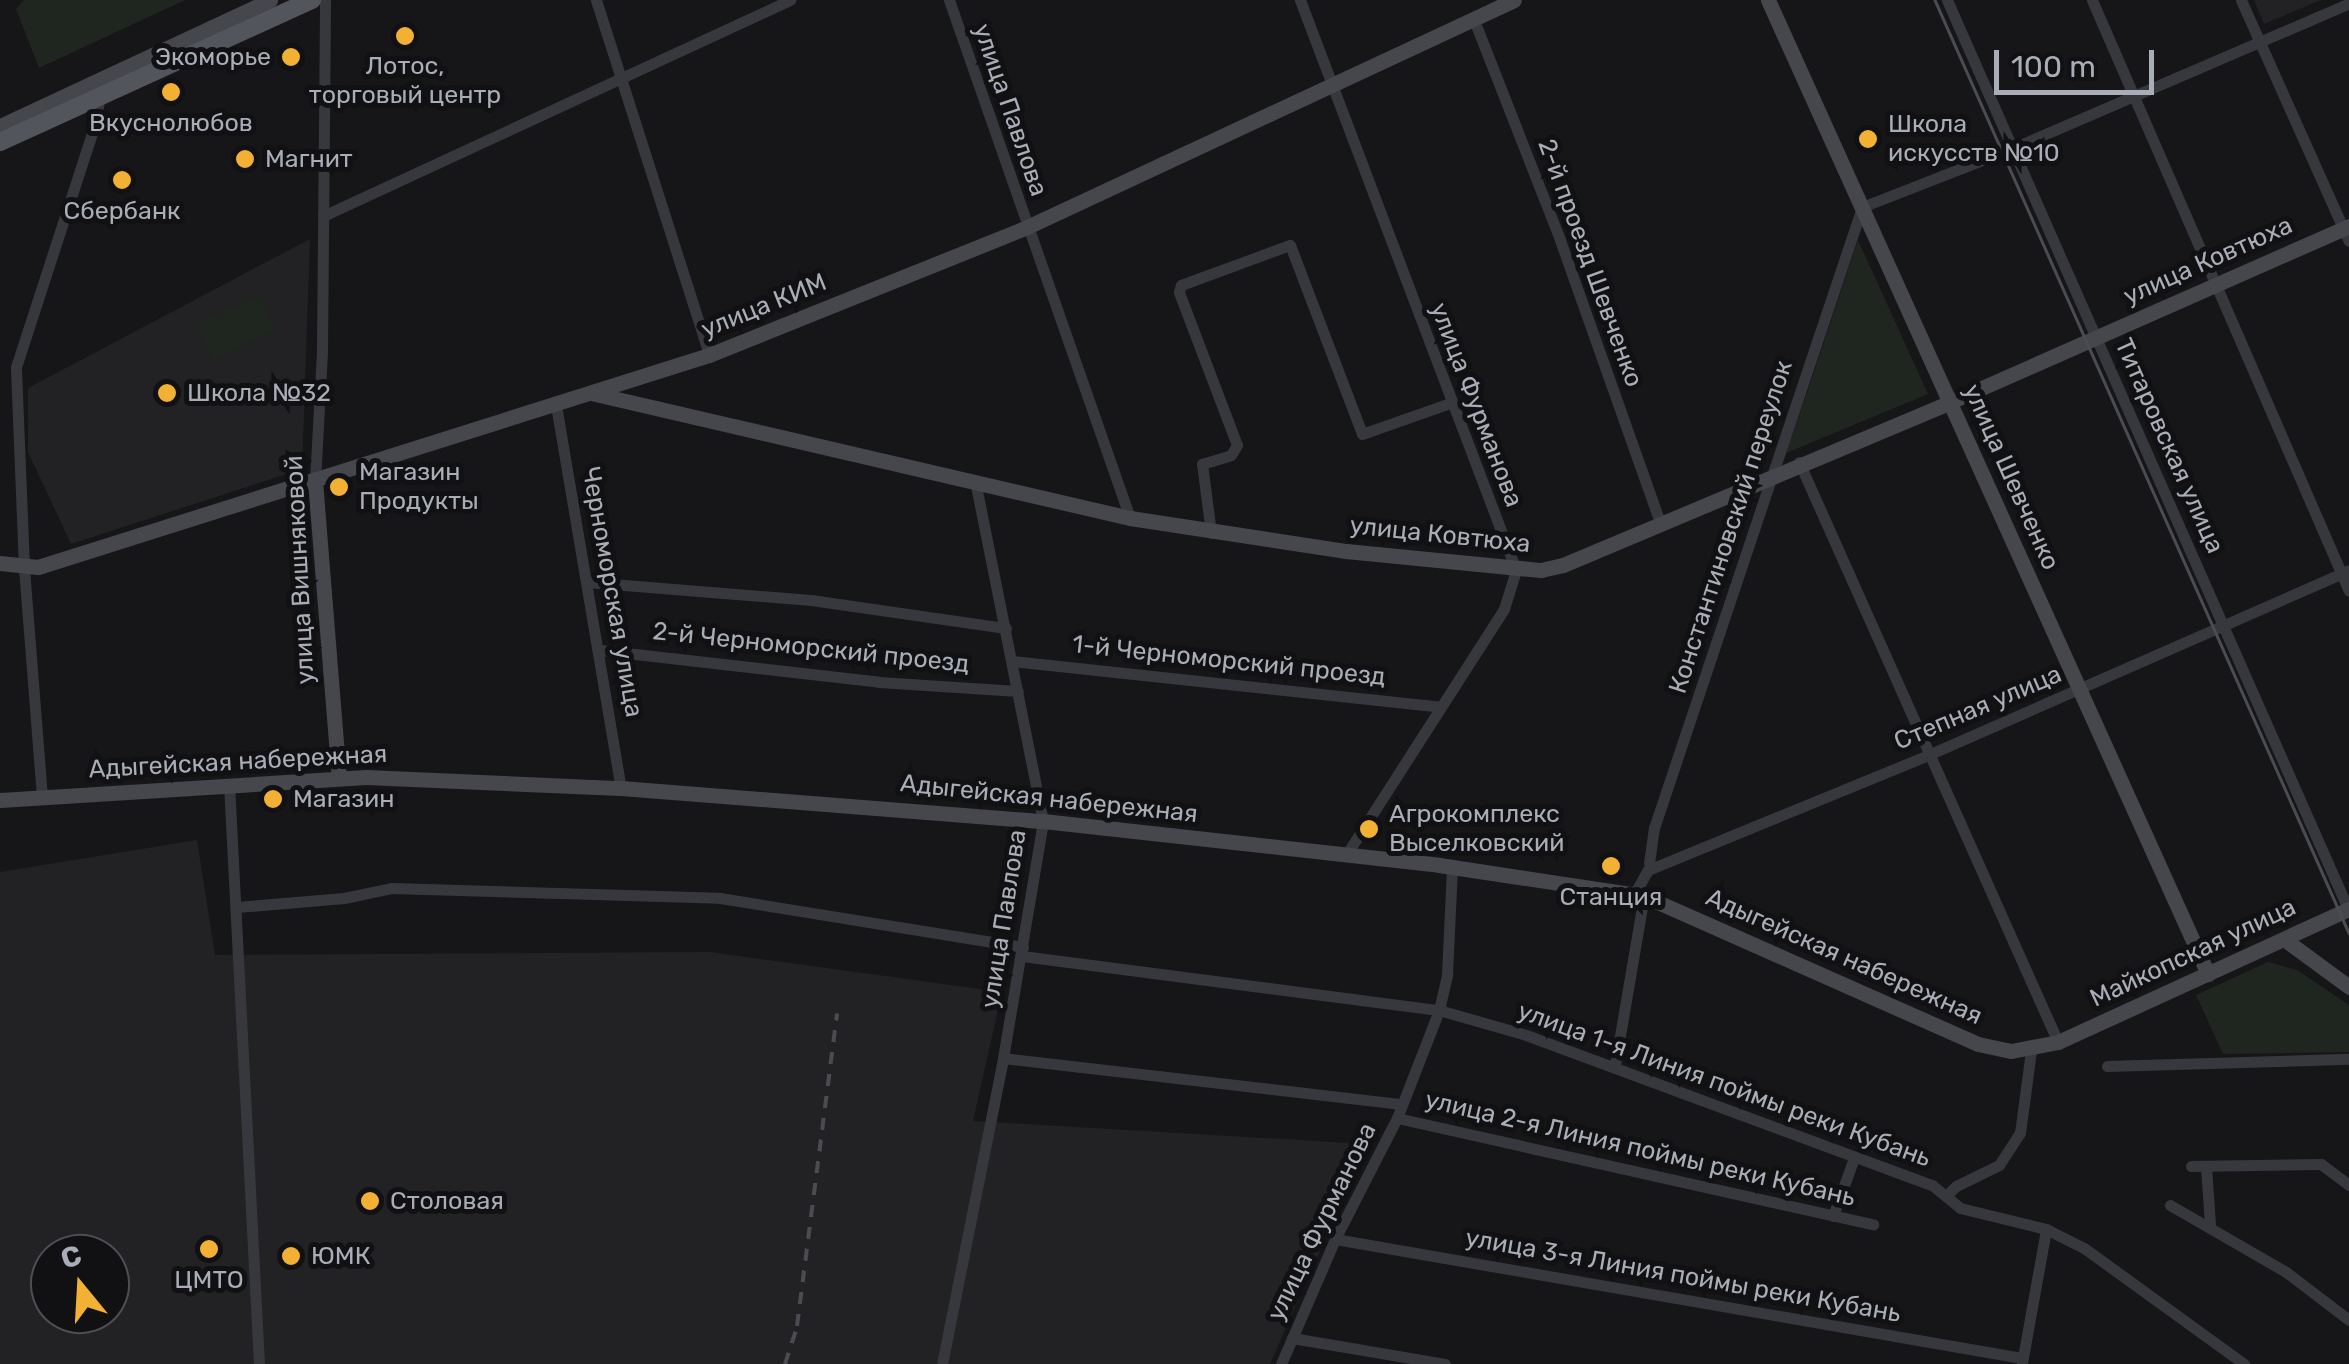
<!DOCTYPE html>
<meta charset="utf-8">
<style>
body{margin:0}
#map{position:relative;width:2349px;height:1364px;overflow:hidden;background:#161618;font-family:Rubik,sans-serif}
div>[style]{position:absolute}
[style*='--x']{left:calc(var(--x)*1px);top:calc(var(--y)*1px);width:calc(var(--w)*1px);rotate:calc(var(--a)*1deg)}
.built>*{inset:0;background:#222225}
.green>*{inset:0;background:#1e261f}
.street>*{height:11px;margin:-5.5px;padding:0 5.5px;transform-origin:5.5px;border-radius:5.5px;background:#37383d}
.secondary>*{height:15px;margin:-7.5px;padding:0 7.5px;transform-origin:7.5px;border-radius:7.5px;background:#45474d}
.primary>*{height:18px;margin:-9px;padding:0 9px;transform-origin:9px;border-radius:9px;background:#53555c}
.tram>*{height:2.5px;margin:-1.25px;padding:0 1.25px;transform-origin:1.25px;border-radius:1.25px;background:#4a4c52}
.rail>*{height:4px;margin-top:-2px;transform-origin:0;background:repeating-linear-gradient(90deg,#4a4c52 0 12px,transparent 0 22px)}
.dots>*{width:28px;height:28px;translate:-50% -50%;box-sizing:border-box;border:5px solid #111113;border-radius:50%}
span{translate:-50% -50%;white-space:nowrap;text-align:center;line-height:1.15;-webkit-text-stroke:10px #111113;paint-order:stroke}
.poi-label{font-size:25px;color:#a8adb8}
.right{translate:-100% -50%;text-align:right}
.left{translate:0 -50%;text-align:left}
.street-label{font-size:25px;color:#a8adb8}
.north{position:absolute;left:30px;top:1234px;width:100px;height:100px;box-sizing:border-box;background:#111113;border:2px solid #4d4f55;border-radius:50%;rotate:342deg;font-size:28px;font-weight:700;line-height:40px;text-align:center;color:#a8adb8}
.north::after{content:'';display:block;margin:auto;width:35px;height:45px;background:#f2b134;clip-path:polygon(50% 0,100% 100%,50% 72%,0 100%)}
.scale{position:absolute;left:1994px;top:50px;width:160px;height:45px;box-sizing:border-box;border:5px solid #a8adb8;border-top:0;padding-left:12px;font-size:30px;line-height:35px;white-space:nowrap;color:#a8adb8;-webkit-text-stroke:8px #111113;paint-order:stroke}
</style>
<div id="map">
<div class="built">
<div style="clip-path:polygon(2254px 0,2321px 0,2264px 24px)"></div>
<div style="clip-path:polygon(310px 239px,302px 469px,71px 544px,28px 452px,28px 388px)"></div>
<div style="clip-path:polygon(evenodd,197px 840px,215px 955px,709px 952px,1002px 992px,973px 1121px,1367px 1144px,1270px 1364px,0 1364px,0 872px,197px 840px,50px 1254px,110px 1254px,110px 1314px,50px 1314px,50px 1254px)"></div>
</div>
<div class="green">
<div style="clip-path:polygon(24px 0,185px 0,39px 68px,16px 9px)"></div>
<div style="clip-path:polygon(1858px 240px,1928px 394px,1786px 453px,1811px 381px)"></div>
<div style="clip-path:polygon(260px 294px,277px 330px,214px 360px,196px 324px)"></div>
<div style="clip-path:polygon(2268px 962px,2297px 970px,2349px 1005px,2349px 1052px,2223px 1054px,2196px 995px)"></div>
</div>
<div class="street">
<div style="--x:596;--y:0;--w:373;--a:72.3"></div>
<div style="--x:949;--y:0;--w:549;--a:70.74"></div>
<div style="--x:1300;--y:0;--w:610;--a:69.25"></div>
<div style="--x:1516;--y:570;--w:41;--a:107.1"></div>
<div style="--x:1504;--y:609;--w:291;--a:122.7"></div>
<div style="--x:1947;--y:0;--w:996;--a:66.19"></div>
<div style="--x:2092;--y:0;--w:644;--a:66.5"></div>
<div style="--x:2241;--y:0;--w:264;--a:65.9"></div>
<div style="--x:1474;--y:20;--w:236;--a:68.6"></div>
<div style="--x:1560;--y:240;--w:300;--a:70.5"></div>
<div style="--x:2013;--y:148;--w:366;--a:-23.3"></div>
<div style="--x:323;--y:216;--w:515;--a:-24.82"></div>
<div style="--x:556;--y:405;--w:388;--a:80.4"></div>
<div style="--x:1799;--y:462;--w:635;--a:65.94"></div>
<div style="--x:315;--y:481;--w:130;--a:-86.9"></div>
<div style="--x:322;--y:351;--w:351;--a:-89.5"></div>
<div style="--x:1211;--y:533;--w:70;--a:-97.4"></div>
<div style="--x:1202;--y:464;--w:30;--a:-17"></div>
<div style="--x:1231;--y:455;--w:12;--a:-59"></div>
<div style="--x:1237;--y:445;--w:164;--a:-110.8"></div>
<div style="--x:1179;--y:292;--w:7;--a:-74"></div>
<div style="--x:1181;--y:285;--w:116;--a:-20.2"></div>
<div style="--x:1290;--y:245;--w:202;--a:69.1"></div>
<div style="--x:1362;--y:434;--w:93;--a:-19.4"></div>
<div style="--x:587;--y:582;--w:225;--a:4.6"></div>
<div style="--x:811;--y:600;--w:197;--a:8.2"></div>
<div style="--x:600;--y:650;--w:281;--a:6.5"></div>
<div style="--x:879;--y:682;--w:139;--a:3.7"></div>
<div style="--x:1012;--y:661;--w:431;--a:6.1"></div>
<div style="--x:229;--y:784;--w:581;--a:87.04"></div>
<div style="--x:42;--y:797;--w:230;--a:-94.5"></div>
<div style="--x:24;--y:568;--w:201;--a:-92.3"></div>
<div style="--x:16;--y:367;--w:252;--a:-72"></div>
<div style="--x:94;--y:127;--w:32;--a:-79"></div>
<div style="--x:1649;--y:863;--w:35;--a:-82"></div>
<div style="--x:1654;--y:828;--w:655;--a:-71.48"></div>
<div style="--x:1862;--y:207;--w:146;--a:-21.3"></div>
<div style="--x:1635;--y:893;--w:26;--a:-61"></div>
<div style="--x:1648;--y:870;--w:303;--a:-22.3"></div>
<div style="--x:1928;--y:755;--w:460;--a:-23.7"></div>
<div style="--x:237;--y:907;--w:107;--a:-4.8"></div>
<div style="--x:344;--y:898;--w:48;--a:-12"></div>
<div style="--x:391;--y:888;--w:329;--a:1.7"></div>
<div style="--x:720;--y:898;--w:307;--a:9.2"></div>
<div style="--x:1022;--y:956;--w:420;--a:7.4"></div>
<div style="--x:1439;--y:1010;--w:91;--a:16"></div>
<div style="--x:1526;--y:1035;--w:433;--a:20.3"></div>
<div style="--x:1932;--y:1185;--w:36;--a:39"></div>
<div style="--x:1960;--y:1208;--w:89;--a:13.7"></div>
<div style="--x:2046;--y:1229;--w:42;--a:26.6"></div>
<div style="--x:2084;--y:1248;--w:198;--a:35.9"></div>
<div style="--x:1003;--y:1058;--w:401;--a:6.6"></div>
<div style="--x:1615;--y:1065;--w:171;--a:-80.3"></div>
<div style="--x:2107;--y:1066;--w:242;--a:-1.7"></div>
<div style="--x:1397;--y:1118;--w:488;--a:12.6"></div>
<div style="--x:2191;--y:1166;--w:130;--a:-0.9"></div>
<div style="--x:2321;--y:1164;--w:35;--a:37"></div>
<div style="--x:2206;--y:1167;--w:57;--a:86"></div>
<div style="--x:1946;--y:1196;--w:14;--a:-45"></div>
<div style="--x:1956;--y:1186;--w:48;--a:-26"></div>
<div style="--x:1999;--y:1165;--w:38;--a:-57"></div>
<div style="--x:2020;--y:1133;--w:83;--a:-82.4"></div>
<div style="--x:2170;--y:1205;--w:134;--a:30"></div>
<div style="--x:2286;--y:1272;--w:79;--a:37.3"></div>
<div style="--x:1833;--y:1216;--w:62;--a:-70.1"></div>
<div style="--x:1335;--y:1239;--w:697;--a:9.83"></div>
<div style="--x:1292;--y:1338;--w:155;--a:9.6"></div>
<div style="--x:2022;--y:1363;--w:136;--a:-79.8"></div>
<div style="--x:942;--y:1364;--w:312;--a:-78.7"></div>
<div style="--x:1003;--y:1058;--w:240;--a:-80.4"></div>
<div style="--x:1043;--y:821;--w:346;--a:-101.3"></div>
<div style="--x:1281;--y:1364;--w:136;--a:-66.6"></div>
<div style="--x:1335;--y:1239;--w:136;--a:-62.9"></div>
<div style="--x:1397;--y:1118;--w:116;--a:-68.7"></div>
<div style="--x:1439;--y:1010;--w:37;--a:-77"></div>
<div style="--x:1447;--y:974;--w:108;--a:-87.3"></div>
</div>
<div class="secondary">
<div style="--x:1768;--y:0;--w:1069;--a:65.69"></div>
<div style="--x:0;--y:126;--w:298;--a:-25"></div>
<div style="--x:591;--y:393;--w:553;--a:13.06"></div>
<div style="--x:1130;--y:518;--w:219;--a:8.7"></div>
<div style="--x:1346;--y:551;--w:196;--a:5.6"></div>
<div style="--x:1541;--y:570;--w:23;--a:-13"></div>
<div style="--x:1563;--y:565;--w:420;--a:-22.8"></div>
<div style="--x:1950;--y:402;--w:436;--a:-23.8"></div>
<div style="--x:315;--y:481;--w:297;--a:85.4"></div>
<div style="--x:0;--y:563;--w:38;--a:6"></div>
<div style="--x:38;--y:567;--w:704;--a:-17.53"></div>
<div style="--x:709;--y:355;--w:343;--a:-21.9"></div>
<div style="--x:1027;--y:227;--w:537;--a:-24.99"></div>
<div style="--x:0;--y:800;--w:367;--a:-3.6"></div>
<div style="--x:366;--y:777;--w:255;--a:2.5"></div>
<div style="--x:621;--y:788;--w:423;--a:4.5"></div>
<div style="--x:1043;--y:821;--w:398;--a:6.3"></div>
<div style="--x:1439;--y:865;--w:207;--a:8.6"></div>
<div style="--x:1644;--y:896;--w:365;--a:23.9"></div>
<div style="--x:1978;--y:1044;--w:34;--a:12"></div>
<div style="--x:2011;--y:1051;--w:48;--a:-10.8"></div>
<div style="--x:2058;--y:1042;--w:320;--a:-24.6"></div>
<div style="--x:2284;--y:939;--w:81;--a:36.4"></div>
</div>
<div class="primary">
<div style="--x:0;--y:142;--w:343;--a:-24.5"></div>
</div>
<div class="tram">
<div style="--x:1935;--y:0;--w:1021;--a:66.07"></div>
</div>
<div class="rail">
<div style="--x:785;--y:1364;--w:40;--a:-72"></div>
<div style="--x:797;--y:1326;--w:315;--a:-82.7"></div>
</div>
<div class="dots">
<div style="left:405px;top:36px;background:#f2b134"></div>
<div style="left:291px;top:57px;background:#f2b134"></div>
<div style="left:171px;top:92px;background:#f2b134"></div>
<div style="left:1868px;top:139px;background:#f2b134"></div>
<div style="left:245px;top:159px;background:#f2b134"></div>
<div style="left:122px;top:180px;background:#f2b134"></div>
<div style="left:167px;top:393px;background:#f2b134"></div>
<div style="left:339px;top:487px;background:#f2b134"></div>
<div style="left:273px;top:799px;background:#f2b134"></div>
<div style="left:1369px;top:829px;background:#f2b134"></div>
<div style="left:1611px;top:866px;background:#f2b134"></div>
<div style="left:370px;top:1201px;background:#f2b134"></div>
<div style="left:209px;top:1249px;background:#f2b134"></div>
<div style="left:291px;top:1256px;background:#f2b134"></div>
</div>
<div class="poi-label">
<span class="right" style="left:271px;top:57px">Экоморье</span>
<span style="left:405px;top:81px">Лотос,<br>торговый центр</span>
<span style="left:171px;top:123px">Вкуснолюбов</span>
<span class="left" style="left:1888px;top:139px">Школа<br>искусств №10</span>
<span class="left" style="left:265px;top:159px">Магнит</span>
<span style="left:122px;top:211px">Сбербанк</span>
<span class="left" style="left:187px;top:393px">Школа №32</span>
<span class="left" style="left:359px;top:487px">Магазин<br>Продукты</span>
<span class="left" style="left:293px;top:799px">Магазин</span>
<span class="left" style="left:1389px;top:829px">Агрокомплекс<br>Выселковский</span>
<span style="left:1611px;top:897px">Станция</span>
<span class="left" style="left:390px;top:1201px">Столовая</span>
<span class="left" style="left:311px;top:1256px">ЮМК</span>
<span style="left:209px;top:1280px">ЦМТО</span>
</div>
<div class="street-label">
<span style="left:1010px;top:110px;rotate:71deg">улица Павлова</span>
<span style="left:2208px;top:261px;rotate:-24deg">улица Ковтюха</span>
<span style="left:1590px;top:263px;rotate:70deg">2-й проезд Шевченко</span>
<span style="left:764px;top:306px;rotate:-22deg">улица КИМ</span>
<span style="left:1476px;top:405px;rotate:69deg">улица Фурманова</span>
<span style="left:2169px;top:446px;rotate:66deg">Титаровская улица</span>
<span style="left:2011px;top:477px;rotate:66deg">улица Шевченко</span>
<span style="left:1731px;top:527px;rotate:-72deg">Константиновский переулок</span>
<span style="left:1440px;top:535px;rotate:6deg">улица Ковтюха</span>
<span style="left:300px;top:570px;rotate:-93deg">улица Вишняковой</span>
<span style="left:612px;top:592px;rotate:80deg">Черноморская улица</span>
<span style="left:811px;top:648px;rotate:6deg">2-й Черноморский проезд</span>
<span style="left:1229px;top:661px;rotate:6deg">1-й Черноморский проезд</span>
<span style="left:1978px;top:708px;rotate:-23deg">Степная улица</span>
<span style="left:238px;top:762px;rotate:-3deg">Адыгейская набережная</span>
<span style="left:1049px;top:799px;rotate:6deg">Адыгейская набережная</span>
<span style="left:1004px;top:919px;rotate:-81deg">улица Павлова</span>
<span style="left:2193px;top:953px;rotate:-25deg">Майкопская улица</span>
<span style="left:1844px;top:957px;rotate:24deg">Адыгейская набережная</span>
<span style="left:1724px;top:1085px;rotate:20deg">улица 1-я Линия поймы реки Кубань</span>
<span style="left:1640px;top:1149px;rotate:13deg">улица 2-я Линия поймы реки Кубань</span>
<span style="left:1322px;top:1222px;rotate:-64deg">улица Фурманова</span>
<span style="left:1683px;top:1276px;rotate:10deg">улица 3-я Линия поймы реки Кубань</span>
</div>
<div class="north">С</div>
<div class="scale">100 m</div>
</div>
